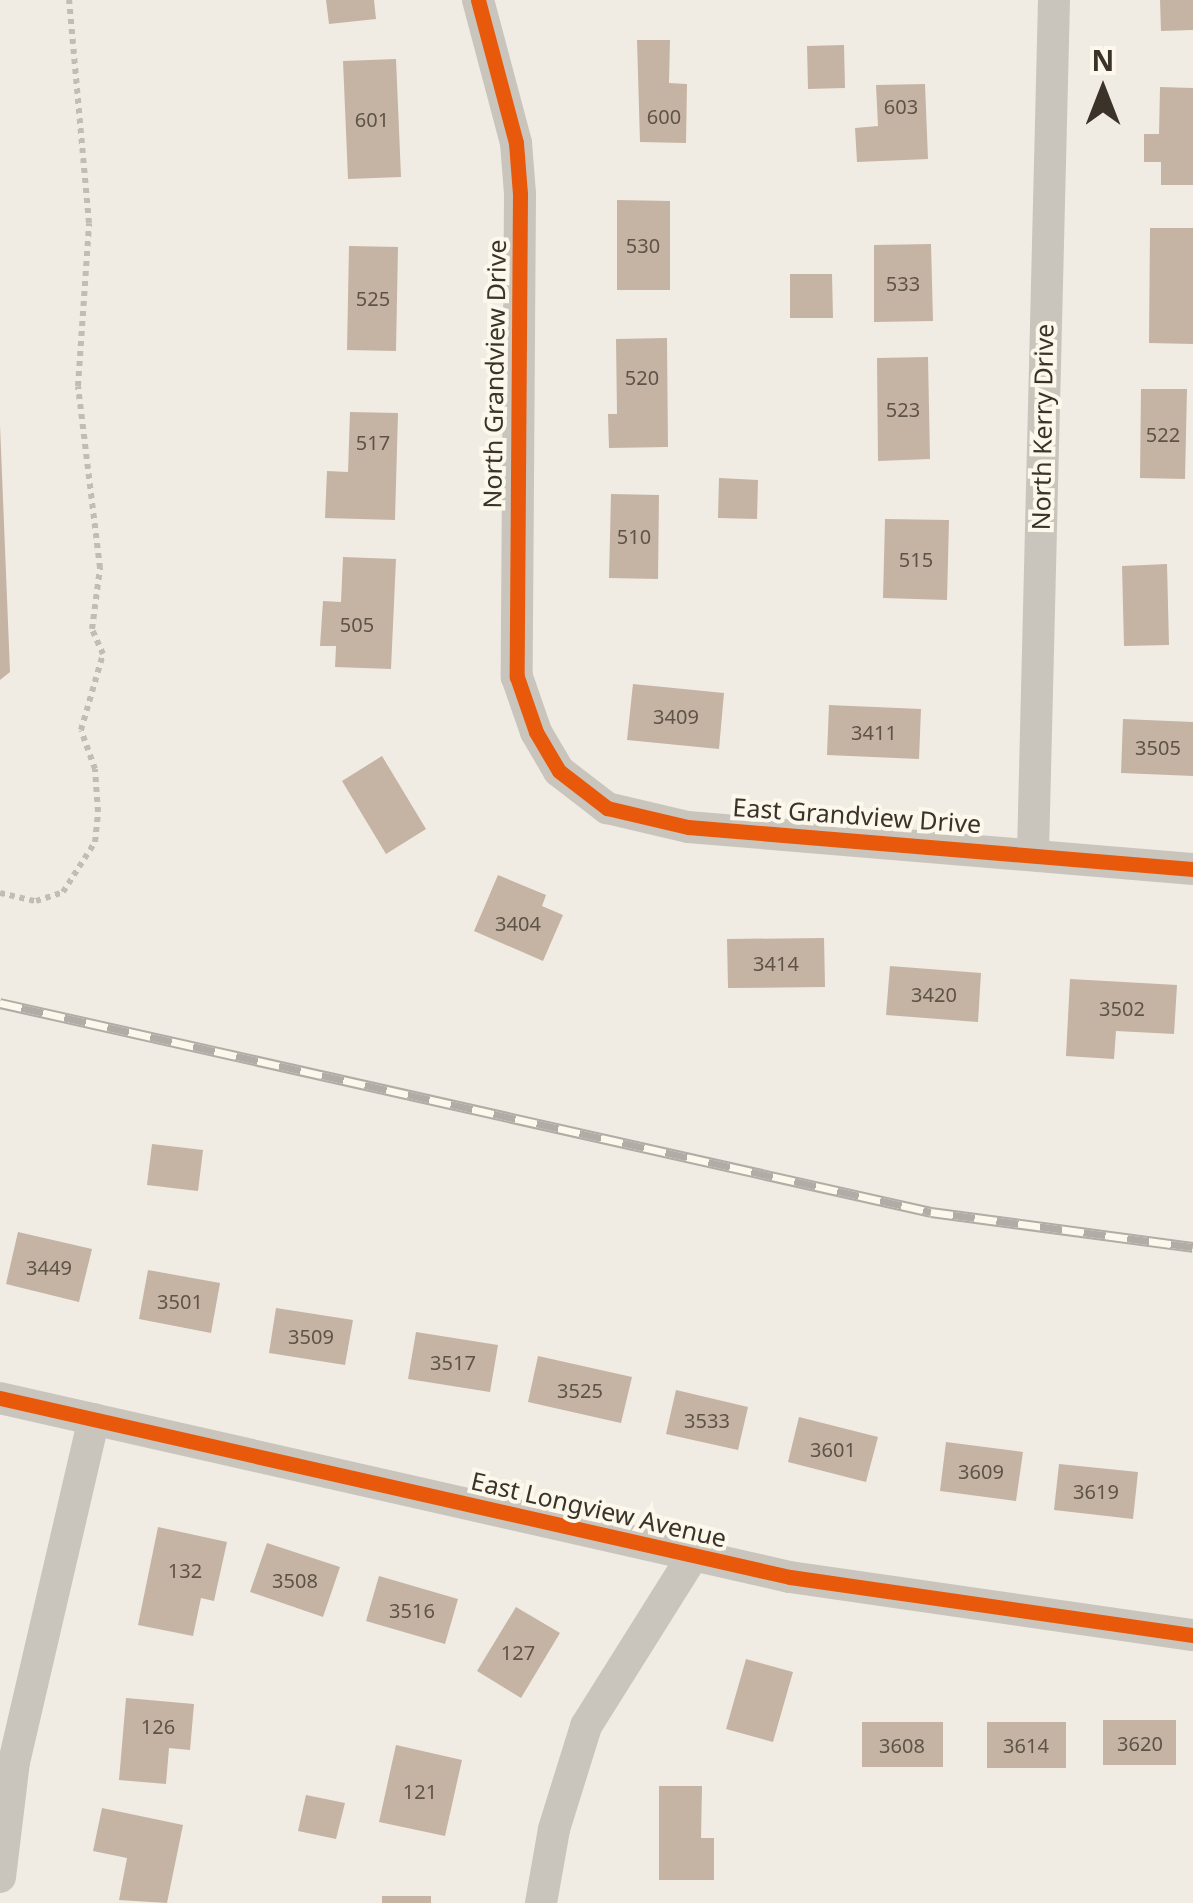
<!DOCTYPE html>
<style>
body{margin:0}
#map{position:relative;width:1193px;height:1903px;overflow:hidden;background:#f0ece3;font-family:"Noto Sans",sans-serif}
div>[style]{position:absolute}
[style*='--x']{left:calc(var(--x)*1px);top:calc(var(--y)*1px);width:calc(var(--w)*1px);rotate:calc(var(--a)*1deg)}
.building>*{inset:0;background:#c5b4a3}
.path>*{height:6px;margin-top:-3px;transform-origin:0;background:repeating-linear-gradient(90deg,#c2bdb4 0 5px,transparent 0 10px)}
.minor>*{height:32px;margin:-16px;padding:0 16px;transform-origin:16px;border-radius:16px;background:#c9c5bc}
.rail>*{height:11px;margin-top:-5.5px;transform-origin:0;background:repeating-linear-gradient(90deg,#fcf8ec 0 22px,#b1ada6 0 44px);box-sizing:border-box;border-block:2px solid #b1ada6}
.cycleway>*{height:15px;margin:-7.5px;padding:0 7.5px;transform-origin:7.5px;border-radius:7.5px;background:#e8590c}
span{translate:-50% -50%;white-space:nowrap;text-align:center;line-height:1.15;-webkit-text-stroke:8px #fcf8ec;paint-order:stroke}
.number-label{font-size:20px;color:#5e5348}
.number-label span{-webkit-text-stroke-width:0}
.street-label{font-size:25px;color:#3b3329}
.north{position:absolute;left:1053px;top:40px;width:100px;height:100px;-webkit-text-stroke:8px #fcf8ec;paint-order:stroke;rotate:0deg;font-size:28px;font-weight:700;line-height:40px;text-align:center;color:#3b3329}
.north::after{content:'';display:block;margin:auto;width:35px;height:45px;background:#3b3329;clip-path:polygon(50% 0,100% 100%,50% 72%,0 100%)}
</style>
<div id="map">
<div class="building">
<div style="clip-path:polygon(326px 0,374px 0,376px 19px,329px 24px)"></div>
<div style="clip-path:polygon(1160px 0,1193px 0,1193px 30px,1161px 31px)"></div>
<div style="clip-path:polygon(637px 40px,670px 40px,669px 83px,687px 84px,686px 143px,640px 142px)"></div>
<div style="clip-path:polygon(844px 45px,845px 88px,808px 89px,807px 46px)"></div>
<div style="clip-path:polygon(396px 59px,401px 177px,348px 179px,343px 61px)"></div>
<div style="clip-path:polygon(925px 84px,928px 159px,857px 162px,855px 128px,878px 126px,876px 85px)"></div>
<div style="clip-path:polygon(1160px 87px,1193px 88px,1193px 185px,1161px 185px,1161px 162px,1144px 162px,1144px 134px,1159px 134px)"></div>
<div style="clip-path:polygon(617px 200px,670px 201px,670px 290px,617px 290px)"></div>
<div style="clip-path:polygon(1150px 228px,1193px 228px,1193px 344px,1149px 343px)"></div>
<div style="clip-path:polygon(931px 244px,933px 321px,874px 322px,874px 245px)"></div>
<div style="clip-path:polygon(349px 246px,398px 247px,396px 351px,347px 350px)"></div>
<div style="clip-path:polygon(790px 274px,832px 274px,833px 318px,790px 318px)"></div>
<div style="clip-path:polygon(667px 338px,668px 447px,609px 448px,608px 414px,617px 414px,616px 339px)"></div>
<div style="clip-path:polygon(928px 357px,930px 459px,878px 461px,877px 358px)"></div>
<div style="clip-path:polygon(1141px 389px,1187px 389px,1185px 479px,1140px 478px)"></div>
<div style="clip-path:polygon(350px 412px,398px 413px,395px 520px,325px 518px,327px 471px,348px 472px)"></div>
<div style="clip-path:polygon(0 425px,10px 672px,0 680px)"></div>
<div style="clip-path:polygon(719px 478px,758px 480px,757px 519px,718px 518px)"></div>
<div style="clip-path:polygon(611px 494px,659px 495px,658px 579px,609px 578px)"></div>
<div style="clip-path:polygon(885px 519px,949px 520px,947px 600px,883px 598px)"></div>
<div style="clip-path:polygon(343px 557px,396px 559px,391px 669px,335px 667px,336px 646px,320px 646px,323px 601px,341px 602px)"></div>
<div style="clip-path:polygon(1167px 564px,1169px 645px,1124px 646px,1122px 566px)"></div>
<div style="clip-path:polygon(633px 684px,724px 693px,719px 749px,627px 740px)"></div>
<div style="clip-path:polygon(829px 705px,921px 709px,919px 759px,827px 755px)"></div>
<div style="clip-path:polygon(1123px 719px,1193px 722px,1193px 776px,1121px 773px)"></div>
<div style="clip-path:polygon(382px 756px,426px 829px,386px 854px,342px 781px)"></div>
<div style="clip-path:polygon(498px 875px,546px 895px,542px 906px,563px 915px,543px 961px,474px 931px)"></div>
<div style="clip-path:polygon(824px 938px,825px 987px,728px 988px,727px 939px)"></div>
<div style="clip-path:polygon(890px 966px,981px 973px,978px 1022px,886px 1015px)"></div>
<div style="clip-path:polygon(1070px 979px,1177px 985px,1174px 1034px,1116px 1031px,1114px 1059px,1066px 1056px)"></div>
<div style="clip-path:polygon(152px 1144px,203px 1150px,198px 1191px,147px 1185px)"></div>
<div style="clip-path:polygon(18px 1232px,92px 1249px,79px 1302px,6px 1284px)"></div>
<div style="clip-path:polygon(148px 1270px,220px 1283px,211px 1333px,139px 1319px)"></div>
<div style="clip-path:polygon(276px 1308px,353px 1320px,345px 1365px,269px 1353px)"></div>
<div style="clip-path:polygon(416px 1332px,498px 1345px,490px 1392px,408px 1379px)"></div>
<div style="clip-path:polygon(538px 1356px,632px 1377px,621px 1423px,528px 1402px)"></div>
<div style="clip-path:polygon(676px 1390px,748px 1407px,738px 1450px,666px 1434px)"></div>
<div style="clip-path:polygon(799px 1417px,878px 1437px,866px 1482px,788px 1462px)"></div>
<div style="clip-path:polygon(946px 1442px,1023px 1452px,1016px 1501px,940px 1491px)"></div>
<div style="clip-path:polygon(1059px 1464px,1138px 1472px,1133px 1519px,1054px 1510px)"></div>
<div style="clip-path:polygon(158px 1527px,227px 1542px,214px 1601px,201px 1598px,193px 1636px,138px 1625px)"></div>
<div style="clip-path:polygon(267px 1543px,340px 1567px,323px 1617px,250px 1592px)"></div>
<div style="clip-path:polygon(379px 1576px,458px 1599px,445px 1644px,366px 1621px)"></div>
<div style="clip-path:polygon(516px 1607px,560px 1633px,521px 1698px,477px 1671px)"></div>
<div style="clip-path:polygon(746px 1659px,793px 1672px,773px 1742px,726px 1729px)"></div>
<div style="clip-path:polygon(126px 1698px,194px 1704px,190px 1750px,169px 1748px,166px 1784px,119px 1780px)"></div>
<div style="clip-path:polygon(1103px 1720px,1176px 1720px,1176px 1765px,1103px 1765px)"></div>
<div style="clip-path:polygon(862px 1722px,943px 1722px,943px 1767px,862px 1767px)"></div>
<div style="clip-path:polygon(987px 1722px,1066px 1722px,1066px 1768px,987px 1768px)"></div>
<div style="clip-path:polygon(396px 1745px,462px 1760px,445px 1836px,379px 1822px)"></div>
<div style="clip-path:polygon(659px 1786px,702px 1786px,701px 1838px,714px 1838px,714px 1880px,659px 1880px)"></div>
<div style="clip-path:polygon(306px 1795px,345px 1803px,336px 1839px,298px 1831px)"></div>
<div style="clip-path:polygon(102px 1808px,183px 1825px,167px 1903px,119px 1900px,127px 1858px,93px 1851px)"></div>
<div style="clip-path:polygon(382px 1896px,431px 1896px,431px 1903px,382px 1903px)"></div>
</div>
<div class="path">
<div style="--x:0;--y:893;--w:37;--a:13"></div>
<div style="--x:36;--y:901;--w:28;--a:-18"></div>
<div style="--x:63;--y:892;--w:59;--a:-57.4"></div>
<div style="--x:95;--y:842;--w:30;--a:-84"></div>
<div style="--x:98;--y:812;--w:43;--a:-94"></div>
<div style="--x:95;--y:769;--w:41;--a:-109.7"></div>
<div style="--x:81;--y:730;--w:79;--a:-73.9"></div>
<div style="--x:103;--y:654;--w:27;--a:-114"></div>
<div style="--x:92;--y:629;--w:62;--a:-82.5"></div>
<div style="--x:100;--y:568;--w:183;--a:-96.9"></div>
<div style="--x:78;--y:386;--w:163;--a:-86.1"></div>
<div style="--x:89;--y:223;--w:224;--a:-95.1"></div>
</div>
<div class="minor">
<div style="--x:478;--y:0;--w:148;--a:75.1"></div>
<div style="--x:516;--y:143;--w:51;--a:85.5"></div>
<div style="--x:520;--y:194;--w:483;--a:90.4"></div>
<div style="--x:517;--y:677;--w:58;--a:70.9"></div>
<div style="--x:536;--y:732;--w:45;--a:59.5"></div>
<div style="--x:559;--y:771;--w:61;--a:37.6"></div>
<div style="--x:607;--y:808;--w:83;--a:13.2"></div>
<div style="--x:688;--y:827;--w:507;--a:4.75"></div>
<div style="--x:1033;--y:853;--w:853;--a:-88.59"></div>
<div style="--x:0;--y:1398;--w:810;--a:12.77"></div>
<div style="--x:790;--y:1577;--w:407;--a:8.2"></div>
<div style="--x:0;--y:1877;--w:116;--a:-83.1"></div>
<div style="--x:14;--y:1762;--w:352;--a:-76.9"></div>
<div style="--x:541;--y:1903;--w:75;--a:-80"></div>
<div style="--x:554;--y:1829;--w:108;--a:-72.7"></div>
<div style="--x:586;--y:1726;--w:199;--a:-57.9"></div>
</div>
<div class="rail">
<div style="--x:0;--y:1003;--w:954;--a:12.65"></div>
<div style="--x:931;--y:1212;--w:264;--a:7.6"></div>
</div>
<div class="cycleway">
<div style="--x:478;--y:0;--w:148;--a:75.1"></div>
<div style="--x:516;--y:143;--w:51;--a:85.5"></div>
<div style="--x:520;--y:194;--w:483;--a:90.4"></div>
<div style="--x:517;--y:677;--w:58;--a:70.9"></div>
<div style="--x:536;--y:732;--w:45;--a:59.5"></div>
<div style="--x:559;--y:771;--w:61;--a:37.6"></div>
<div style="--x:607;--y:808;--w:83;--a:13.2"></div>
<div style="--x:688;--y:827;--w:507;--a:4.75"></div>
<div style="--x:0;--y:1398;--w:810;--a:12.77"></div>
<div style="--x:790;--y:1577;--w:407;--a:8.2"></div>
</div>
<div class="number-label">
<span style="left:901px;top:106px">603</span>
<span style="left:664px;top:116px">600</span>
<span style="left:372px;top:119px">601</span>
<span style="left:643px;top:245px">530</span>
<span style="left:903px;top:283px">533</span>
<span style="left:373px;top:298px">525</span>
<span style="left:642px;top:377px">520</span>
<span style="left:903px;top:409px">523</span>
<span style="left:1163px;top:434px">522</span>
<span style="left:373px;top:442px">517</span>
<span style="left:634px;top:536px">510</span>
<span style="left:916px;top:559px">515</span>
<span style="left:357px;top:624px">505</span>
<span style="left:676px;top:716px">3409</span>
<span style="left:874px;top:732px">3411</span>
<span style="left:1158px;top:747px">3505</span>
<span style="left:518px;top:923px">3404</span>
<span style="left:776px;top:963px">3414</span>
<span style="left:934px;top:994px">3420</span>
<span style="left:1122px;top:1008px">3502</span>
<span style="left:49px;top:1267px">3449</span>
<span style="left:180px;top:1301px">3501</span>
<span style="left:311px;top:1336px">3509</span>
<span style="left:453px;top:1362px">3517</span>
<span style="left:580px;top:1390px">3525</span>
<span style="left:707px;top:1420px">3533</span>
<span style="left:833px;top:1449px">3601</span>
<span style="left:981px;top:1471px">3609</span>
<span style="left:1096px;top:1491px">3619</span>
<span style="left:185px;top:1570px">132</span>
<span style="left:295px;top:1580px">3508</span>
<span style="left:412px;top:1610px">3516</span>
<span style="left:518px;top:1652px">127</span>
<span style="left:158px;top:1726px">126</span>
<span style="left:1140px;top:1743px">3620</span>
<span style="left:902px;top:1745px">3608</span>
<span style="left:1026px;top:1745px">3614</span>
<span style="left:420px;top:1791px">121</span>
</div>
<div class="street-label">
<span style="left:494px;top:374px;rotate:-89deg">North Grandview Drive</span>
<span style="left:1042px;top:427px;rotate:-89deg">North Kerry Drive</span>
<span style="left:857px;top:815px;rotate:4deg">East Grandview Drive</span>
<span style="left:599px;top:1509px;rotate:13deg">East Longview Avenue</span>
</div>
<div class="north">N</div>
</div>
